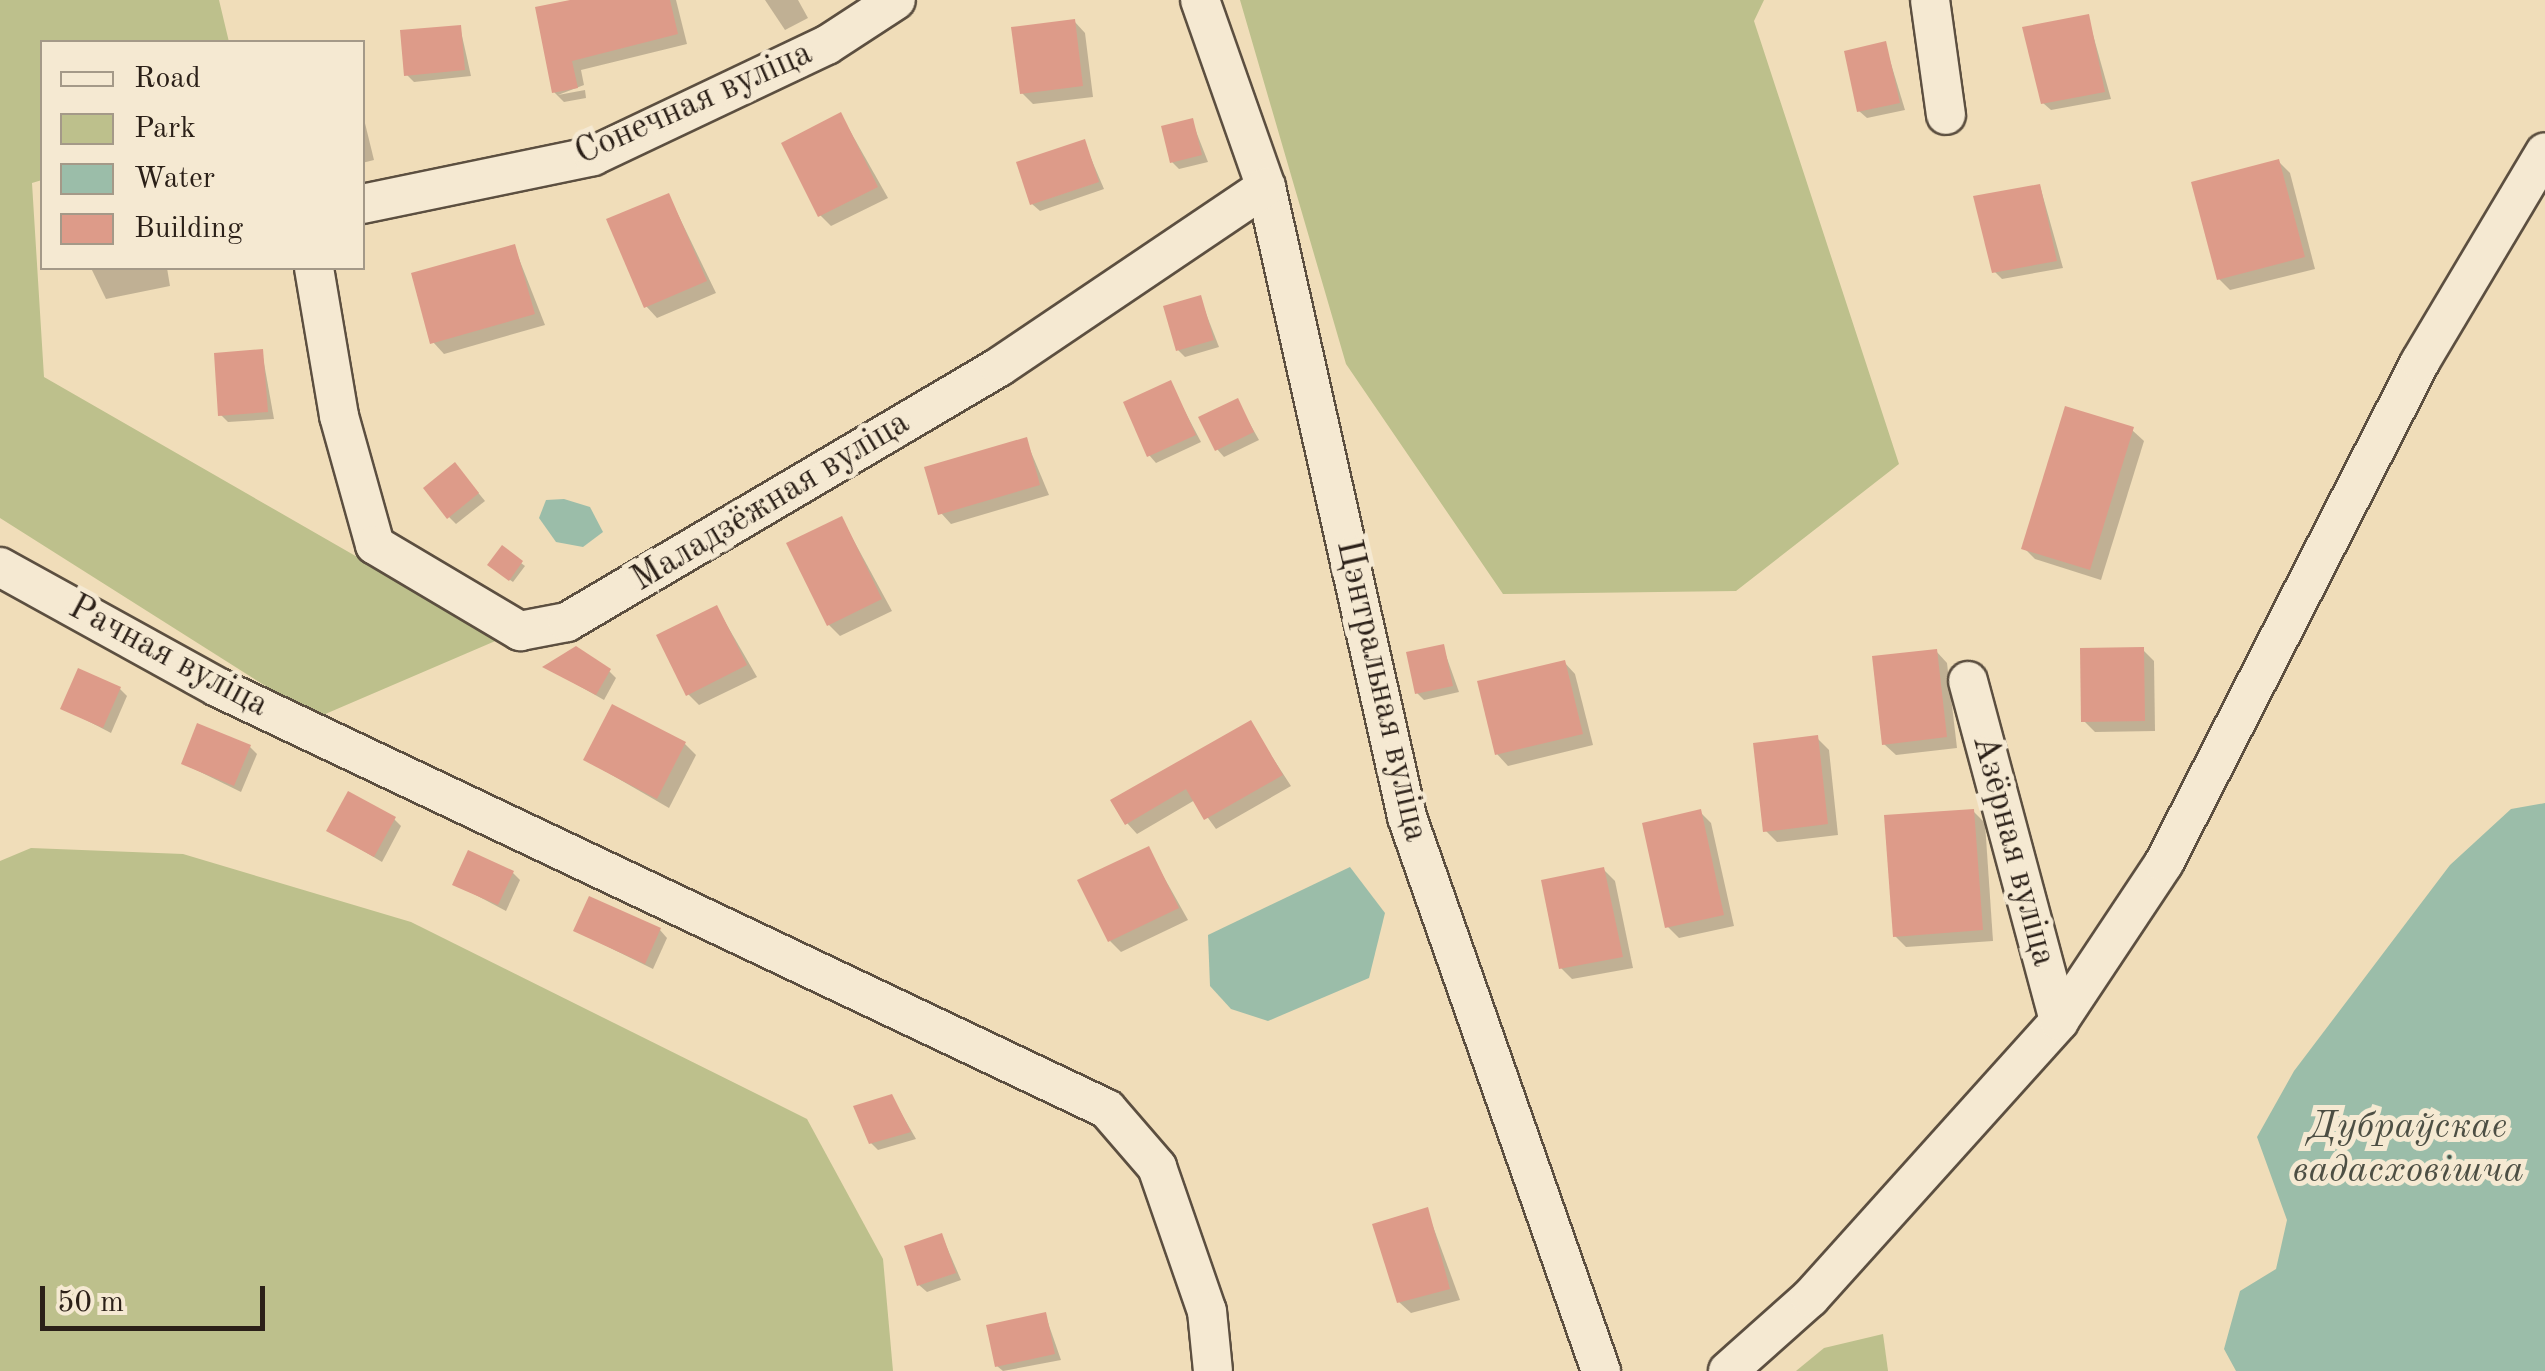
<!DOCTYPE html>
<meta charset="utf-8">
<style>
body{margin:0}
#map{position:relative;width:2545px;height:1371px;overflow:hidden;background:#f0ddb9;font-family:"Old Standard TT",serif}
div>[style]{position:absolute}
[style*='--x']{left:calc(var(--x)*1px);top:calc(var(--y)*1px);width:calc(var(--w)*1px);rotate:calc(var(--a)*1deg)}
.green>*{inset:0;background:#bdc08c}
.water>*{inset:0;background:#9bbda9}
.shadow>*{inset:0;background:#0003}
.building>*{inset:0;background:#dd9b89}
.roads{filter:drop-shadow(2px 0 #5c4f40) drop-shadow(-2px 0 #5c4f40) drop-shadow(0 2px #5c4f40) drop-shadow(0 -2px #5c4f40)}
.minor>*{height:38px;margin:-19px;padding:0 19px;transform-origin:19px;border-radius:19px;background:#f5e9d2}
span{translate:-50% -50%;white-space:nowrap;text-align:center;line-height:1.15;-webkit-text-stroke:10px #f5e9d2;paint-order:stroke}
.street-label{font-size:35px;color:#2b2018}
.water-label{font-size:38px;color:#4d4f44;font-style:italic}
.legend{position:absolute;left:40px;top:40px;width:325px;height:230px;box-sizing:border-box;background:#f5e9d2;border:2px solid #a49988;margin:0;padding:12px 18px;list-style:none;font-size:30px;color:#2b2018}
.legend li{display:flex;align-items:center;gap:20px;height:50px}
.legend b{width:50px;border:2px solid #a49988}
.scale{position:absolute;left:40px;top:1286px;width:225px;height:45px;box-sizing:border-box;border:5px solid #2b2018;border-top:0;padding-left:12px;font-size:30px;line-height:35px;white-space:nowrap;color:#2b2018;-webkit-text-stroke:8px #f5e9d2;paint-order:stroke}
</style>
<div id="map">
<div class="green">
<div style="clip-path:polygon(0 0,219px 0,229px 42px,42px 42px,42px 180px,32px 183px,44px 377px,500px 639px,316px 718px,0 518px)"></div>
<div style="clip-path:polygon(1240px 0,1764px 0,1754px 21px,1899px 464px,1736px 591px,1503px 594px,1346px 364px)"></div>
<div style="clip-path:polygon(31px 848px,183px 854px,411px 922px,807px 1119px,883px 1259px,893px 1371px,0 1371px,0 861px)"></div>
<div style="clip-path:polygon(1883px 1334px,1888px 1371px,1796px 1371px,1824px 1348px)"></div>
</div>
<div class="water">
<div style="clip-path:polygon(564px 499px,590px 507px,603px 532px,583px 547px,556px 542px,539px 518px,546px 500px)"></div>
<div style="clip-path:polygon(2545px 803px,2545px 1371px,2236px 1371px,2224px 1349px,2240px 1291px,2276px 1269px,2287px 1220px,2257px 1137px,2294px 1071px,2450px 865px,2511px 809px)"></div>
<div style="clip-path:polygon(1350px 867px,1385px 913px,1369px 978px,1268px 1021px,1231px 1009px,1210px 986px,1208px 935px)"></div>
</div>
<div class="shadow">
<div style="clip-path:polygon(572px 0,676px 0,687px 44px,581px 70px,584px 85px,558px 95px,585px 90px,586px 98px,564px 102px,554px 92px)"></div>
<div style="clip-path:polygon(765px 0,798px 0,808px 18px,785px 30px)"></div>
<div style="clip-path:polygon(2088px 17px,2111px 99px,2051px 110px,2043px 103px)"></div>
<div style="clip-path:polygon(1074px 21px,1085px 33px,1093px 97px,1033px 104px,1022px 93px)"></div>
<div style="clip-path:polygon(460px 27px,471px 76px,414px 82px,406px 74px)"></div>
<div style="clip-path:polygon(1885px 44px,1905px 110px,1867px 118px,1859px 111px)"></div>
<div style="clip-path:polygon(362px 111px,374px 160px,362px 163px)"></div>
<div style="clip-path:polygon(841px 115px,888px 198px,831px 226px,820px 215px)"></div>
<div style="clip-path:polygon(1192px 121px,1208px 162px,1179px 169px,1172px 162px)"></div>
<div style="clip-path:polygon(1084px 142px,1104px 189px,1040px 211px,1032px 204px)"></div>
<div style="clip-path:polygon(2279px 162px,2290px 173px,2315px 269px,2230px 290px,2219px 279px)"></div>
<div style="clip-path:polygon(2040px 186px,2063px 268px,2002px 279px,1995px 272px)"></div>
<div style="clip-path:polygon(669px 196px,716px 293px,657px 318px,646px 306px)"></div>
<div style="clip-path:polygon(514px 246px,545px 325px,444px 354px,433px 342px)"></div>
<div style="clip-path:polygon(91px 268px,167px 268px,170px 286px,106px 299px)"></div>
<div style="clip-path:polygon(1200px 298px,1219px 347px,1185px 357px,1178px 350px)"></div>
<div style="clip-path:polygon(262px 352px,274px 419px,228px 422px,221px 415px)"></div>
<div style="clip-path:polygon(1170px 383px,1201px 442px,1156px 463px,1149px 455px)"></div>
<div style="clip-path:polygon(1237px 401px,1259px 440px,1224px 457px,1217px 449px)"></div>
<div style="clip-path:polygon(2132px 430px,2144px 441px,2101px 580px,2035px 559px,2024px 548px)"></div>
<div style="clip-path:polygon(1026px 440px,1049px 495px,951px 524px,941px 513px)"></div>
<div style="clip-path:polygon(461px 472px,485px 501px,456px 524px,449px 517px)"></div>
<div style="clip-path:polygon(842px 519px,892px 611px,840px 636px,829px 625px)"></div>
<div style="clip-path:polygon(502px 549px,525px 566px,513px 582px,493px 568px)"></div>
<div style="clip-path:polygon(717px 608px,757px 677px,699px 705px,688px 694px)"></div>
<div style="clip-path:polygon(1443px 647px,1459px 692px,1424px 700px,1417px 693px)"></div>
<div style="clip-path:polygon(2143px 650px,2154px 661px,2155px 731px,2095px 732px,2083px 720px)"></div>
<div style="clip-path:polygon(1936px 651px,1947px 663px,1957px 748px,1896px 755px,1884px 744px)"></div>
<div style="clip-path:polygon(1564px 662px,1575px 674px,1593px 745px,1508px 766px,1497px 754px)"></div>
<div style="clip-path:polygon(546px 667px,609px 671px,616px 678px,604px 700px)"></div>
<div style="clip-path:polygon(120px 689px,127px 696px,111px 733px,63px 708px)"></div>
<div style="clip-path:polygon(1250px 723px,1291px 786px,1216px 829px,1195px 800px,1137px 834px,1127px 823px)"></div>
<div style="clip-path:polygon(1817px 738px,1829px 750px,1838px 835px,1777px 842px,1766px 831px)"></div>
<div style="clip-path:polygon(685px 744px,696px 755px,669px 808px,586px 760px)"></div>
<div style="clip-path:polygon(250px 747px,257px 754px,241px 792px,184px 764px)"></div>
<div style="clip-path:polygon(1973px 811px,1985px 823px,1993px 941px,1906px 947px,1895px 936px)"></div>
<div style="clip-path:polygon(1700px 812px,1711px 823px,1734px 926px,1679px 938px,1668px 927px)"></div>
<div style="clip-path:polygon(394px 819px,401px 826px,382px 862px,330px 831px)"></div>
<div style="clip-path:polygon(1148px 849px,1188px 920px,1121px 952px,1110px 941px)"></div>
<div style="clip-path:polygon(1604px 870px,1615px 881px,1633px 968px,1572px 979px,1561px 968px)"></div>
<div style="clip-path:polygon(513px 873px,520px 880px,506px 911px,455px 884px)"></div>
<div style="clip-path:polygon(660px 930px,667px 938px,653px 969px,576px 931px)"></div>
<div style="clip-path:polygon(892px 1097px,916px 1139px,878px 1150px,871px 1143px)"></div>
<div style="clip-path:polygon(1427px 1210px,1460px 1300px,1411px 1313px,1399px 1302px)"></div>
<div style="clip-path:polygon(942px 1236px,961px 1280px,927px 1292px,919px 1285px)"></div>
<div style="clip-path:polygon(1045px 1314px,1061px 1360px,1003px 1371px,997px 1366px)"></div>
</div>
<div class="building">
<div style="clip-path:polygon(570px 0,670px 0,678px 34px,572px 61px,578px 88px,552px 93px,535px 7px)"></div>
<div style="clip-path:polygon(2089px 14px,2105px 92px,2041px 104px,2022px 27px)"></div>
<div style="clip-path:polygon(1075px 19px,1083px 86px,1020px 94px,1011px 27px)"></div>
<div style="clip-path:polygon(461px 25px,465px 70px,404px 76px,400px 30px)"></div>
<div style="clip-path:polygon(1886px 41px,1900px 103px,1857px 112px,1844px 51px)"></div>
<div style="clip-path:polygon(841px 112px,878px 187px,818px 217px,781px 143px)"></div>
<div style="clip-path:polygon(1193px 118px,1202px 155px,1170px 163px,1161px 126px)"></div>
<div style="clip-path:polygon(1085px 139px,1099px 182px,1030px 205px,1016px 162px)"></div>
<div style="clip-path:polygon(2279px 159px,2305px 257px,2217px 280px,2191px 182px)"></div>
<div style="clip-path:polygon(2040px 184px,2057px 261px,1992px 273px,1973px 196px)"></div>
<div style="clip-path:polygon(669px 193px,707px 281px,644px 308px,606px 219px)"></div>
<div style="clip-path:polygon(515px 244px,535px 314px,430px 344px,411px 273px)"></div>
<div style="clip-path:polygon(1201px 295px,1214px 340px,1176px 351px,1163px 306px)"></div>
<div style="clip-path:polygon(263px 349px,268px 412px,218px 416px,214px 353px)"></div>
<div style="clip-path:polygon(1171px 380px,1196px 435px,1147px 457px,1123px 402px)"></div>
<div style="clip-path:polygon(1238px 398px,1254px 432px,1215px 451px,1198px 417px)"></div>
<div style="clip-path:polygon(2065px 406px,2134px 427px,2090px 570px,2021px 549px)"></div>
<div style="clip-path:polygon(1027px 437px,1040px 485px,938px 515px,924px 467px)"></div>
<div style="clip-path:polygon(455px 462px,479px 493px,447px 519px,423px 488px)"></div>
<div style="clip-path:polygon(842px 516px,882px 599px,827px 626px,786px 543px)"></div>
<div style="clip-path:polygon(502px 545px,523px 561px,509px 581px,487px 565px)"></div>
<div style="clip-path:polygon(717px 605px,747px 665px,686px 696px,656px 635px)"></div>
<div style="clip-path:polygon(1444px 644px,1453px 686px,1415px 694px,1406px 652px)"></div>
<div style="clip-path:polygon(576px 646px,611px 669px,596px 695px,542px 667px)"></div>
<div style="clip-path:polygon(2144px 647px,2145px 721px,2081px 722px,2080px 648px)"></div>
<div style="clip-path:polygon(1937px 649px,1947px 737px,1882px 745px,1872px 656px)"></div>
<div style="clip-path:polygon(1565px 660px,1583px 734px,1495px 755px,1477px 681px)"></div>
<div style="clip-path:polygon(78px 668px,121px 687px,103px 728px,60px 709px)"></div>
<div style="clip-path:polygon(612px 704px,686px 742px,657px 799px,583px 760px)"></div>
<div style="clip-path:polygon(1251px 720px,1283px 775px,1204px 820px,1186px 789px,1125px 825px,1110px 800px)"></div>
<div style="clip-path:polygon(197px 723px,251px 745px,234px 786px,181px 764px)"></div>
<div style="clip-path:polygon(1818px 735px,1828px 824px,1763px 832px,1753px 743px)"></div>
<div style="clip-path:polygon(348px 791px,396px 817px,374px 857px,326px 831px)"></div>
<div style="clip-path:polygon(1701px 809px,1724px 915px,1665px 928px,1642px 823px)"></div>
<div style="clip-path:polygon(1974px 809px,1983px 930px,1893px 937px,1884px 815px)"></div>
<div style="clip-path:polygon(1149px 846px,1179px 908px,1108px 942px,1077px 880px)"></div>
<div style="clip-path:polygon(468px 850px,514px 871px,498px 905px,452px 885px)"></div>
<div style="clip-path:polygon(1604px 867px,1623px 957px,1559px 969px,1541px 880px)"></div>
<div style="clip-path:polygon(589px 896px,661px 928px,645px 964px,573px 931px)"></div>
<div style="clip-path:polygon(892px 1094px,911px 1132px,869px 1144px,853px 1106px)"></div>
<div style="clip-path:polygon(1428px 1207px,1450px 1289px,1397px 1303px,1372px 1224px)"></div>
<div style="clip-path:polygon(942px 1233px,956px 1273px,917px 1286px,904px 1246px)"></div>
<div style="clip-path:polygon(1046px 1312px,1055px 1354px,995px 1367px,986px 1325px)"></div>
</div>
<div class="roads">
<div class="minor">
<div style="--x:1200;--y:0;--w:198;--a:70.6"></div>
<div style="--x:1266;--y:187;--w:646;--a:77.38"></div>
<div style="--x:1407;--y:817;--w:587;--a:70.7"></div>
<div style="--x:1930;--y:0;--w:116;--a:82.1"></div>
<div style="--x:362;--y:204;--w:236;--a:-11.7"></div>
<div style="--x:593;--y:156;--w:259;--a:-25.4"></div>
<div style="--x:827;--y:45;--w:82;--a:-33.1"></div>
<div style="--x:314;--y:268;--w:150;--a:80.4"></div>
<div style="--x:339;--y:416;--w:134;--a:74.4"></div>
<div style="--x:375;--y:545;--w:169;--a:30.7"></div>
<div style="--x:520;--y:631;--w:48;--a:-10.8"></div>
<div style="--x:567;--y:622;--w:502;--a:-30.55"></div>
<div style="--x:999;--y:367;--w:322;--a:-34"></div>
<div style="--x:0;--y:567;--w:248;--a:28.9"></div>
<div style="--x:217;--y:687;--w:985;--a:25.37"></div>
<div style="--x:1107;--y:1109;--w:77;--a:49.2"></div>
<div style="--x:1157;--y:1167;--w:152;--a:70.9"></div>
<div style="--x:1207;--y:1311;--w:60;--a:84.3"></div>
<div style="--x:1968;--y:681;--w:352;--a:75"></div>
<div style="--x:1728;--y:1371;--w:110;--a:-41.7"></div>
<div style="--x:1810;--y:1298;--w:372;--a:-48"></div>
<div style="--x:2059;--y:1021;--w:190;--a:-56.4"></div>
<div style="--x:2164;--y:863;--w:563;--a:-62.93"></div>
<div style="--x:2420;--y:362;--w:244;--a:-59.2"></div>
</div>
</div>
<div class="street-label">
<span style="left:694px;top:104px;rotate:-24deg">Сонечная вуліца</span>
<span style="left:771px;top:502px;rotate:-31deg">Маладзёжная вуліца</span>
<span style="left:168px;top:657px;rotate:28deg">Рачная вуліца</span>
<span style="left:1381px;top:691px;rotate:77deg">Цэнтральная вуліца</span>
<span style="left:2013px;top:851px;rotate:75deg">Азёрная вуліца</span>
</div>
<div class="water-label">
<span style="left:2408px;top:1150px">Дубраўскае<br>вадасховішча</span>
</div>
<ul class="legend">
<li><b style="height:12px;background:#f5e9d2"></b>Road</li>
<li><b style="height:28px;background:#bdc08c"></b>Park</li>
<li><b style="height:28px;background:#9bbda9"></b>Water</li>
<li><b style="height:28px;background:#dd9b89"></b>Building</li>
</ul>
<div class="scale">50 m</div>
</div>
